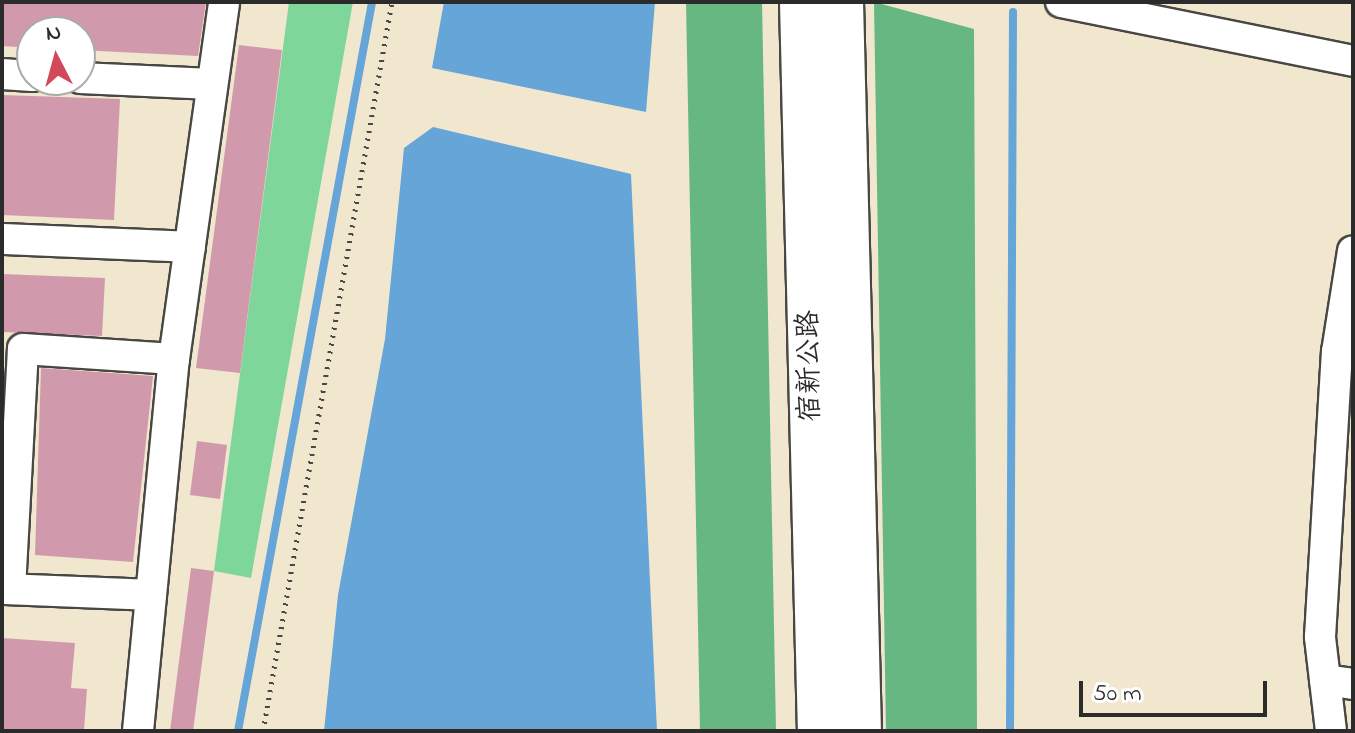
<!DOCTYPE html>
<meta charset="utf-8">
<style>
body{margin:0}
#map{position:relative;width:1355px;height:733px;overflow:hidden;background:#f1e7ce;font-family:"Indie Flower","LXGW WenKai TC",sans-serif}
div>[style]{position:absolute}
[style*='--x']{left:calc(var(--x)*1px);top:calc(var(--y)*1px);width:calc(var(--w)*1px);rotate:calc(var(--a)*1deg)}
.green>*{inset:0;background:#7fd69a}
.forest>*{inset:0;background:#67b782}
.water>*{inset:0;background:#65a5d8}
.stream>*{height:8px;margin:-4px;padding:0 4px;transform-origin:4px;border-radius:4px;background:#65a5d8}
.building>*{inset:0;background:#d09aac}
.path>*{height:5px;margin-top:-2.5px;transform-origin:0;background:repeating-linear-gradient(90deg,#494743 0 2px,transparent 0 8px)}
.roads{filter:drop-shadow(2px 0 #494743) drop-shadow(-2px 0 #494743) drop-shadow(0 2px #494743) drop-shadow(0 -2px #494743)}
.minor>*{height:30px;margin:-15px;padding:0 15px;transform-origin:15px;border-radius:15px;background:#fff}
.highway>*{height:44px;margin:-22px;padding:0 22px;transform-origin:22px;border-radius:22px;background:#fff}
span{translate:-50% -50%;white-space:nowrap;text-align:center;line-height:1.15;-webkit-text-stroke:6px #fff;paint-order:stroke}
.street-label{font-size:28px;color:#2b2b2b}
.frame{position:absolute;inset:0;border:4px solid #2b2b2b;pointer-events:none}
.north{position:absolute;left:16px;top:16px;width:80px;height:80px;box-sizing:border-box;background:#fff;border:2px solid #aaa;border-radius:50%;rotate:354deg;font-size:22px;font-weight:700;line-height:32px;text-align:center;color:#2b2b2b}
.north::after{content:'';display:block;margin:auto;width:28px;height:36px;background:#d1495b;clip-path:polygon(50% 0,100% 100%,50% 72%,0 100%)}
.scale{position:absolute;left:1079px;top:681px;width:188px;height:36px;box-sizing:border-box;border:4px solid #2b2b2b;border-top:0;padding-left:10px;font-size:24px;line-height:28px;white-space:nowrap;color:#2b2b2b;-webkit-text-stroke:6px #fff;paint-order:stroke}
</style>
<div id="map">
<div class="green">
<div style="clip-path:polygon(289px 2px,353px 2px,251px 578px,214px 571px)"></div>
</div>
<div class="forest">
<div style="clip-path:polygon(686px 2px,762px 2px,776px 731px,700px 731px)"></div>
<div style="clip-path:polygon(874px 2px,974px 29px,977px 731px,886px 731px)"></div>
</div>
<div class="water">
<div style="clip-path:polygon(444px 2px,655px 2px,646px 112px,432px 68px)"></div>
<div style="clip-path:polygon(433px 127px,631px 174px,657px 731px,324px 731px,338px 595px,385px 339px,404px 148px)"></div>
</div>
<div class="stream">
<div style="--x:238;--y:731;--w:741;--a:-79.58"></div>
<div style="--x:1010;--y:731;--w:719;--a:-89.76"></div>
</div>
<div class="building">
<div style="clip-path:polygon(2px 2px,206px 2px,198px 56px,80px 50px,80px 32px,32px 32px,32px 48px,2px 46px)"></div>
<div style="clip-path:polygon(239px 45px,282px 50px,240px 373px,196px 368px)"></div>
<div style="clip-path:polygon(2px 95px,120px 99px,114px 220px,2px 215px)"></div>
<div style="clip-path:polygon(2px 274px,105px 278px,102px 336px,2px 332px)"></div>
<div style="clip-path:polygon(41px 368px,153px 376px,133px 562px,35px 555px)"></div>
<div style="clip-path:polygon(197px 441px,227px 445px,220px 499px,190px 495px)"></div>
<div style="clip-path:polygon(191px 568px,214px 571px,193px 731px,170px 731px)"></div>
<div style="clip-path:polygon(2px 638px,75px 643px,71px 688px,87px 689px,84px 731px,2px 731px)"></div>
</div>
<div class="path">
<div style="--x:263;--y:731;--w:740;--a:-79.97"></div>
</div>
<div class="roads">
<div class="minor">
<div style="--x:1061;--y:2;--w:298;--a:11.4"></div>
<div style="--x:2;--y:74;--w:30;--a:4"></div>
<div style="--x:80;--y:78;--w:132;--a:2.6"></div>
<div style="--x:2;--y:239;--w:188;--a:2.4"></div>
<div style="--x:2;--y:589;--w:149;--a:2.3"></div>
<div style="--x:10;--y:589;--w:240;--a:-86.9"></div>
<div style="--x:23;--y:349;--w:151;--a:3.8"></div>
<div style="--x:1325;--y:680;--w:28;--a:8"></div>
<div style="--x:138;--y:731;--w:374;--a:-84.5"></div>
<div style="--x:174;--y:359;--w:360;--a:-82"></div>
<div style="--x:1331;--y:731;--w:95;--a:-96.7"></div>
<div style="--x:1320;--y:637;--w:286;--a:-86.6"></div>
<div style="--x:1337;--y:352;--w:102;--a:-81"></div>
</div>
<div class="highway">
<div style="--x:802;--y:2;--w:729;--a:88.59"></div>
<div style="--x:841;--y:2;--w:729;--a:88.59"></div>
</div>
</div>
<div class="street-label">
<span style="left:811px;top:366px;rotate:-91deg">宿新公路</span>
</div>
<div class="frame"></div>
<div class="north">N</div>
<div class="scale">50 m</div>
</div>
